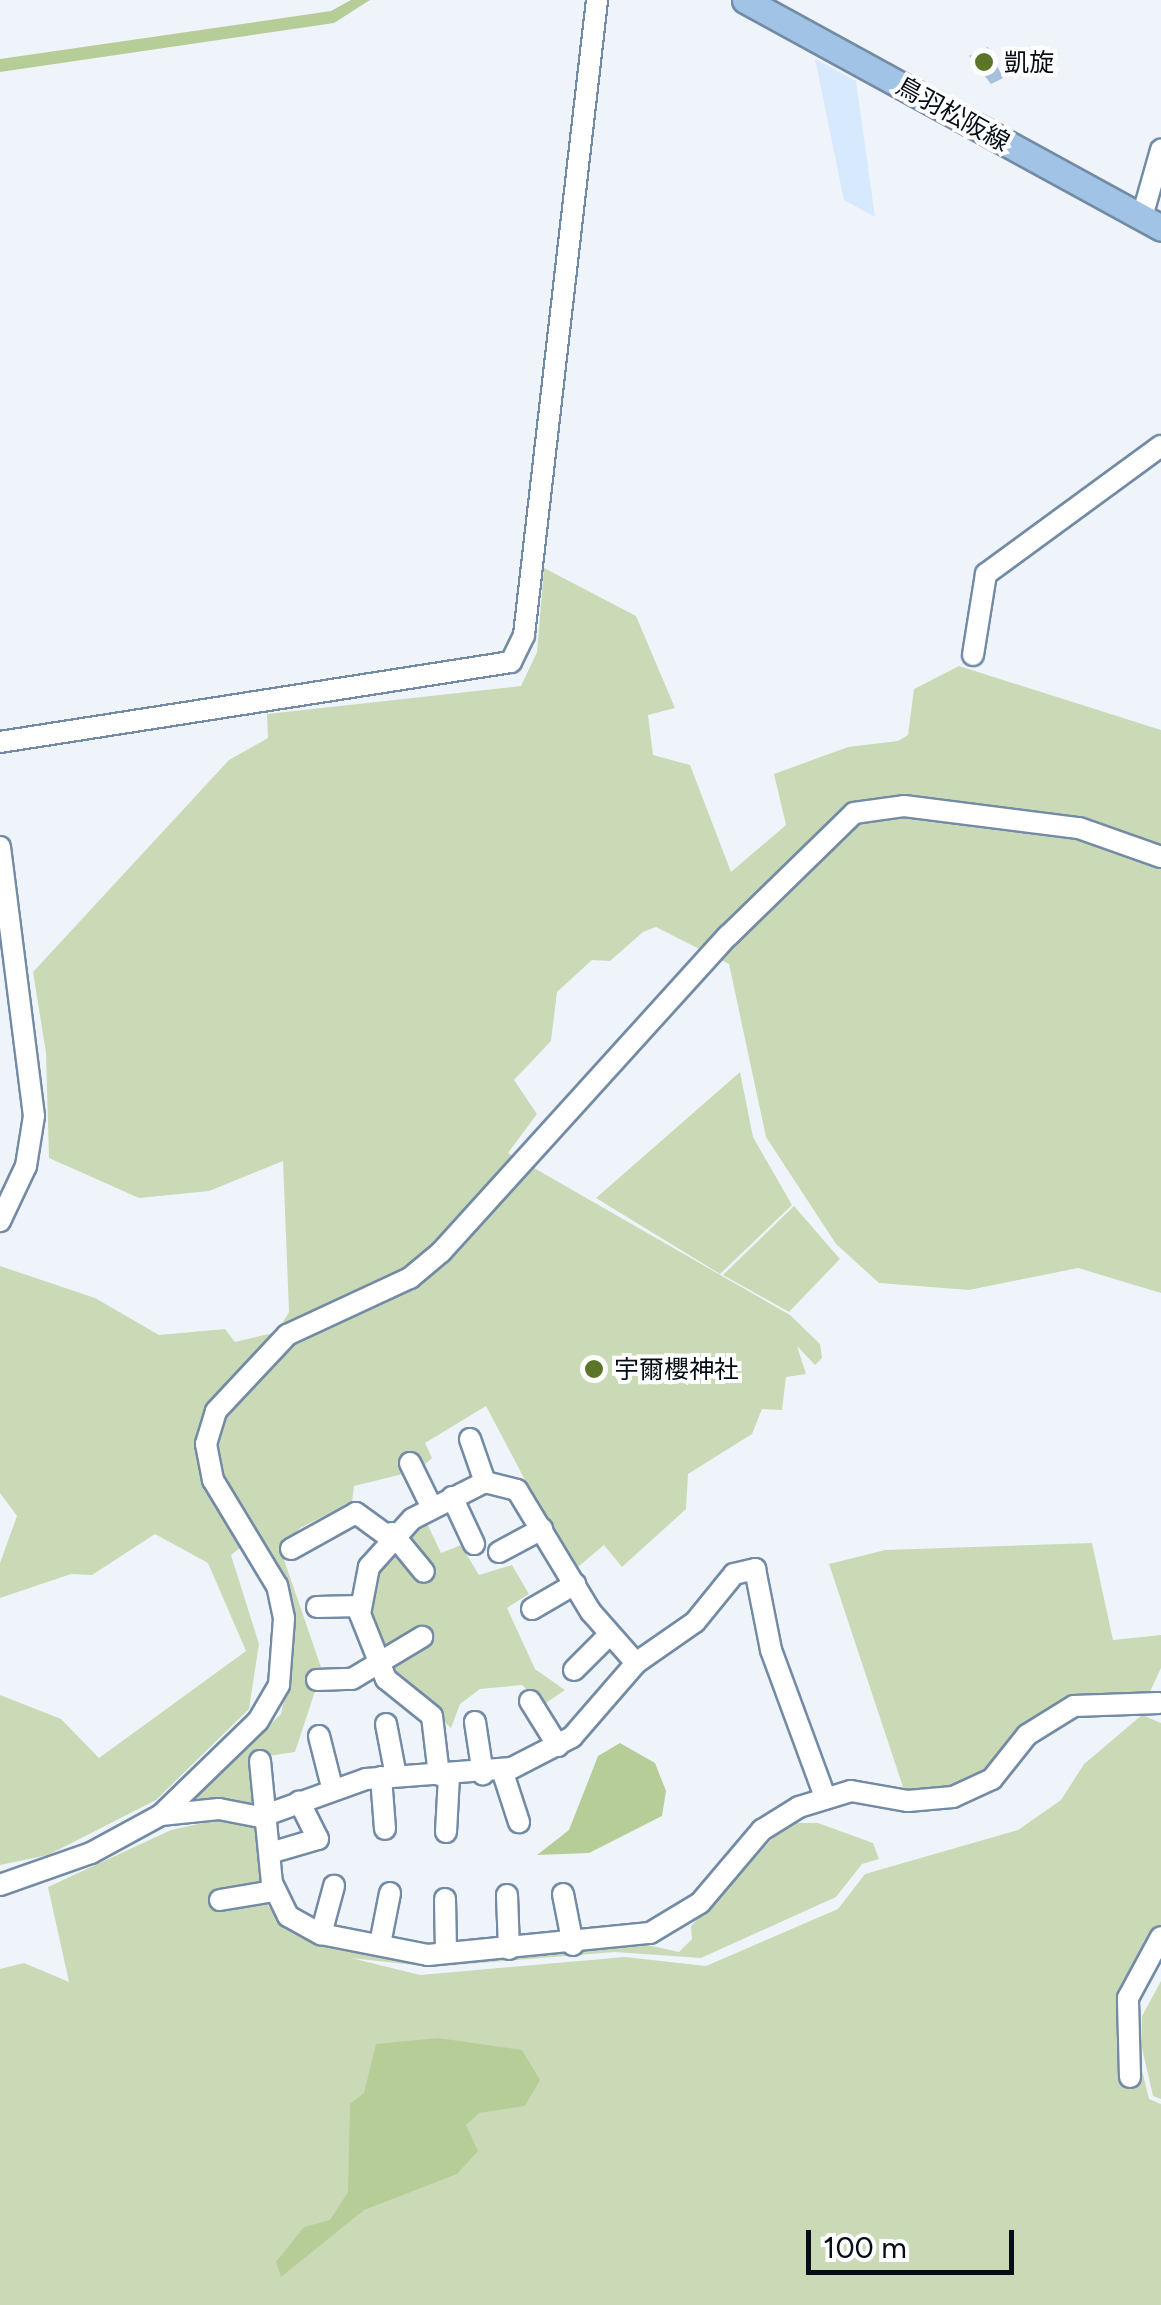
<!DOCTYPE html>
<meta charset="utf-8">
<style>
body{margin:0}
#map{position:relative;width:1161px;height:2305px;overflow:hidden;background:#eff4fa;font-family:Figtree,"Noto Sans JP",sans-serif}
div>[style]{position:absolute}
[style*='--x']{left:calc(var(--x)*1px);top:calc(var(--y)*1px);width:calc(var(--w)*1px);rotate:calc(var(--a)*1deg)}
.built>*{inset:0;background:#d6e9fd}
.green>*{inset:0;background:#cbdab6}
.water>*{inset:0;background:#b7cd98}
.building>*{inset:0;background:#a7c0db}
.roads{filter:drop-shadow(2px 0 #738ba5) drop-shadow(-2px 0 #738ba5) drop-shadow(0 2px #738ba5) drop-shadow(0 -2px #738ba5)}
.minor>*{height:20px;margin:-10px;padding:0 10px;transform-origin:10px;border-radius:10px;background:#fff}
.major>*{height:25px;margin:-12.5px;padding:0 12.5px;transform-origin:12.5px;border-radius:12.5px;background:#a1c3e5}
.dots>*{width:28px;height:28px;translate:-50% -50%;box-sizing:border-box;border:5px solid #fff;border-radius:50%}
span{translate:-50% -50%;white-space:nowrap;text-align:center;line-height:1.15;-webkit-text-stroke:8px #fff;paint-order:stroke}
.poi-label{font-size:25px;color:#050d16}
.left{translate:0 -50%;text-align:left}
.street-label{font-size:25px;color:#050d16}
.scale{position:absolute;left:806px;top:2230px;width:208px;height:45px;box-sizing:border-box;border:5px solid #050d16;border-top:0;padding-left:12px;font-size:30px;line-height:35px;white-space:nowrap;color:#050d16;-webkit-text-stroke:8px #fff;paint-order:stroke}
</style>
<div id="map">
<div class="built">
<div style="clip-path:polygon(815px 59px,856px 81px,875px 217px,844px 200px)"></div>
</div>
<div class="green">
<div style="clip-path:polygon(544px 568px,636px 616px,675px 708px,648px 715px,653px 755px,690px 765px,731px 872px,786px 825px,774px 774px,848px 747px,898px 741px,908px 735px,914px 689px,959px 666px,1161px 730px,1161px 1293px,1078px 1268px,969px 1290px,879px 1283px,836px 1244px,766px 1137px,729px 964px,656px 927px,643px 932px,610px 961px,592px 960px,557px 992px,551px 1041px,514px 1080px,537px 1114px,508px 1153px,790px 1315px,820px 1344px,822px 1358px,815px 1365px,797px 1346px,806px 1374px,786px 1377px,782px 1410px,762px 1409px,752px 1434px,688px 1474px,686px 1509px,622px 1567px,604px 1545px,573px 1571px,486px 1406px,425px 1443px,432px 1458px,422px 1467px,408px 1458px,403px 1474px,354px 1486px,352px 1502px,300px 1528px,281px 1551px,322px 1670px,295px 1752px,248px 1759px,259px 1808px,190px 1800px,281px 1714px,294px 1653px,292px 1604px,253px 1538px,231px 1555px,259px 1644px,249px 1709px,156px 1800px,48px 1855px,0 1865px,0 1695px,61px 1719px,99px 1758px,246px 1651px,208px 1563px,155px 1534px,92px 1575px,71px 1574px,0 1598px,0 1563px,17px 1516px,0 1493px,0 1266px,95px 1298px,159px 1335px,225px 1329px,235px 1342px,277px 1332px,289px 1312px,283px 1161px,209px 1191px,139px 1198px,49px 1158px,46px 1053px,33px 972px,229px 760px,268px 738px,267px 714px,521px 686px,537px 652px)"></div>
<div style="clip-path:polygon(740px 1072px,753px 1137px,792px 1205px,720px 1274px,596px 1198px)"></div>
<div style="clip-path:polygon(794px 1206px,840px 1259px,789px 1312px,723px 1275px)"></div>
<div style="clip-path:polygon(425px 1519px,441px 1553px,461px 1545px,479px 1575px,512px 1565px,529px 1594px,507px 1608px,535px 1669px,565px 1690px,543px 1705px,522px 1685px,480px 1689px,460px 1704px,451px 1728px,389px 1670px,367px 1611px,386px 1558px)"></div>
<div style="clip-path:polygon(1092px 1543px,1113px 1640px,1161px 1635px,1161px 1668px,1148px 1696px,1067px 1702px,1010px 1738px,979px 1782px,905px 1793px,829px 1564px,885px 1550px)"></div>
<div style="clip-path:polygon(1142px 1715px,1161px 1723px,1161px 1963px,1138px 2006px,1136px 2045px,1149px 2099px,1161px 2104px,1161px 2305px,0 2305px,0 1969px,24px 1963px,69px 1982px,48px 1887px,171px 1830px,226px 1818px,255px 1825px,264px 1882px,216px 1892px,217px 1910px,264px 1901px,287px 1929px,338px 1950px,482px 1955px,643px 1944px,679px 1952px,692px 1939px,691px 1926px,787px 1823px,818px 1823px,873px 1843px,879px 1859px,862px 1864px,836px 1897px,701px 1958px,615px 1952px,432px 1967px,351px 1958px,420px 1975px,625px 1957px,706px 1966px,838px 1909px,865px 1874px,1018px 1830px,1061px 1800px,1084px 1764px)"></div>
<div style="clip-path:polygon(1161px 1981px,1161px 2099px,1153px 2096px,1141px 2044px,1142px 2016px)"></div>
</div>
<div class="water">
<div style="clip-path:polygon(351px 0,370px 0,334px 23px,0 72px,0 59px,331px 11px)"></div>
<div style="clip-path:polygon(620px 1743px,655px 1763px,666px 1791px,662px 1816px,589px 1853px,537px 1855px,569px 1830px,598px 1756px)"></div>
<div style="clip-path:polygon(438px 2038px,522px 2050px,540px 2080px,525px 2106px,479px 2113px,466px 2125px,478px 2151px,457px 2174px,364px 2210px,281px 2277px,276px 2262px,304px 2227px,330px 2220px,348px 2192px,350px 2104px,364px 2093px,376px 2044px)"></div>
</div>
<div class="building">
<div style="clip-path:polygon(988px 47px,1003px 78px,991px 84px,969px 56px)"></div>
</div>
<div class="roads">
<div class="minor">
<div style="--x:1142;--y:217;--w:70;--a:-74.2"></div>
<div style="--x:973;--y:655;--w:82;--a:-80.9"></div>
<div style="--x:986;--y:574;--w:217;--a:-36.2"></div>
<div style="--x:0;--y:742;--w:517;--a:-8.9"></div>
<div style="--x:511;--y:662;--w:30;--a:-64"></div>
<div style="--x:524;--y:635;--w:639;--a:-83.44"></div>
<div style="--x:0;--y:847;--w:271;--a:82.8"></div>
<div style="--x:34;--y:1116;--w:51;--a:99.1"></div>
<div style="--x:26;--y:1166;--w:61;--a:115.3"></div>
<div style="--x:470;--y:1439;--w:46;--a:70.8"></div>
<div style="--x:410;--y:1463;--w:50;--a:63.9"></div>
<div style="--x:452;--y:1497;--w:52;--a:64.9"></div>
<div style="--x:392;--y:1533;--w:50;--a:50.6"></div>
<div style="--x:291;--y:1549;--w:74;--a:-29"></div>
<div style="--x:356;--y:1513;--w:41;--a:36"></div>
<div style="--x:499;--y:1552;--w:49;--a:-28.1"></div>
<div style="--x:317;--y:1607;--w:44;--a:-1.3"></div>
<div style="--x:532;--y:1609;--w:50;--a:-30.2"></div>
<div style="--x:574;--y:1670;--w:49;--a:-45"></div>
<div style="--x:317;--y:1680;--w:35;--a:-2"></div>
<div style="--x:352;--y:1679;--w:82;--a:-31"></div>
<div style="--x:530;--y:1701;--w:53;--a:58.1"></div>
<div style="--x:475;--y:1722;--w:53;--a:81.3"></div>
<div style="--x:386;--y:1724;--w:53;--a:79.1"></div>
<div style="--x:319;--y:1736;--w:53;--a:75.7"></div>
<div style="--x:260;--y:1761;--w:123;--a:84.4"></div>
<div style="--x:272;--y:1883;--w:37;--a:64"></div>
<div style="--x:288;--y:1916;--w:38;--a:29"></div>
<div style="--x:321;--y:1934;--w:109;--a:11.1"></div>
<div style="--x:428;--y:1955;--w:223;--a:-5.7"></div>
<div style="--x:650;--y:1933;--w:58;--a:-31"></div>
<div style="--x:700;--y:1903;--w:96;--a:-49.7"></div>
<div style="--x:762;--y:1830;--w:44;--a:-31.9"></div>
<div style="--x:799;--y:1807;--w:54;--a:-17.1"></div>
<div style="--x:851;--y:1791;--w:58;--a:10"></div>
<div style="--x:908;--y:1801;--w:45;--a:-5.1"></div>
<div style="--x:953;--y:1797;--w:43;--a:-24.8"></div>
<div style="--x:992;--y:1779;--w:56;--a:-51.5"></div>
<div style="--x:1027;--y:1735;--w:55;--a:-31.7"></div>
<div style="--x:1074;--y:1706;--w:85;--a:-2"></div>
<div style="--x:502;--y:1770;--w:55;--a:71.9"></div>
<div style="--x:439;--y:1775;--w:59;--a:-96.8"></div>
<div style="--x:432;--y:1716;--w:59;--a:-141.2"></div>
<div style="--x:386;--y:1679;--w:70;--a:-111.8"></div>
<div style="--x:360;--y:1614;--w:48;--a:-79.2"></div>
<div style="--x:369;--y:1567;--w:64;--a:-48.1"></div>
<div style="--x:412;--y:1519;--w:82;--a:-26.9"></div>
<div style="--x:485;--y:1482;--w:33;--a:14"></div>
<div style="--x:517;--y:1490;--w:143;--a:58.8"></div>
<div style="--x:591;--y:1612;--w:68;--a:48.6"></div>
<div style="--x:381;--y:1777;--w:52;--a:85.6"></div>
<div style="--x:161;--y:1815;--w:135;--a:-44.1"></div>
<div style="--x:258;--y:1721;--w:42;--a:-59.7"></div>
<div style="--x:279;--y:1685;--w:67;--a:-85.7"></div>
<div style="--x:284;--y:1618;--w:33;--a:-102"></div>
<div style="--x:277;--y:1586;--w:124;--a:-121.1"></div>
<div style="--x:213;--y:1480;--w:37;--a:-101"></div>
<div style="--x:206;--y:1444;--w:34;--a:-73"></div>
<div style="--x:216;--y:1411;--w:104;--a:-46.9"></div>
<div style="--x:287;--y:1335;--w:136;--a:-24.9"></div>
<div style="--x:410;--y:1278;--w:40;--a:-40"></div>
<div style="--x:441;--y:1252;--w:427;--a:-47.8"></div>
<div style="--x:728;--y:936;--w:176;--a:-44.3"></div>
<div style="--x:854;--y:813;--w:50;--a:-8"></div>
<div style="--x:904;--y:806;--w:176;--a:7.2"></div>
<div style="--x:1079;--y:828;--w:87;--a:19.5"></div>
<div style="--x:446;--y:1832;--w:56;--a:-86.9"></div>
<div style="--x:270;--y:1853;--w:50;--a:-16.3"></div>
<div style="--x:318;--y:1839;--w:42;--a:-116.6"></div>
<div style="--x:0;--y:1885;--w:96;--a:-19.4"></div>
<div style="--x:91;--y:1853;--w:80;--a:-28.5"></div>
<div style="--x:161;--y:1815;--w:58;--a:-5.9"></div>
<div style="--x:219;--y:1809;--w:42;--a:11"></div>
<div style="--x:260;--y:1817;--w:113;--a:-19.7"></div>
<div style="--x:366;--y:1779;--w:146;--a:-4.3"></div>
<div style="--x:512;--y:1768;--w:68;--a:-27.3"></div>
<div style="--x:572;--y:1737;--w:98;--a:-49.1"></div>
<div style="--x:636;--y:1663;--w:72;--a:-34.8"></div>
<div style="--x:695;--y:1622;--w:62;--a:-50.9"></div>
<div style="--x:734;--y:1574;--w:22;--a:-13"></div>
<div style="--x:755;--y:1569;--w:83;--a:78.8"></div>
<div style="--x:771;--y:1650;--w:157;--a:69.8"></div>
<div style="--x:563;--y:1894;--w:52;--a:78.9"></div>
<div style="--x:507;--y:1895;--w:54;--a:87.9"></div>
<div style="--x:445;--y:1899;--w:54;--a:88.9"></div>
<div style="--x:220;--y:1900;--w:55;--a:-9.5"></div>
<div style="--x:321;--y:1934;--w:50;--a:-74.8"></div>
<div style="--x:380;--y:1944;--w:52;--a:-78.9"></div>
<div style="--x:1130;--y:2077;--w:79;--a:-91.5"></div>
<div style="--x:1128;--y:1998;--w:69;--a:-61.6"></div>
</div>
<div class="major">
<div style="--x:745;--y:0;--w:474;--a:28.7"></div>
</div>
</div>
<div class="dots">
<div style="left:984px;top:62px;background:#5b7629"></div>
<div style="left:594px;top:1369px;background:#5b7629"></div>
</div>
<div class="poi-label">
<span class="left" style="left:1004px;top:62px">凱旋</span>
<span class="left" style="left:614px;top:1369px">宇爾櫻神社</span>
</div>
<div class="street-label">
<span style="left:953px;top:114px;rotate:29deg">鳥羽松阪線</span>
</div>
<div class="scale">100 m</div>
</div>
